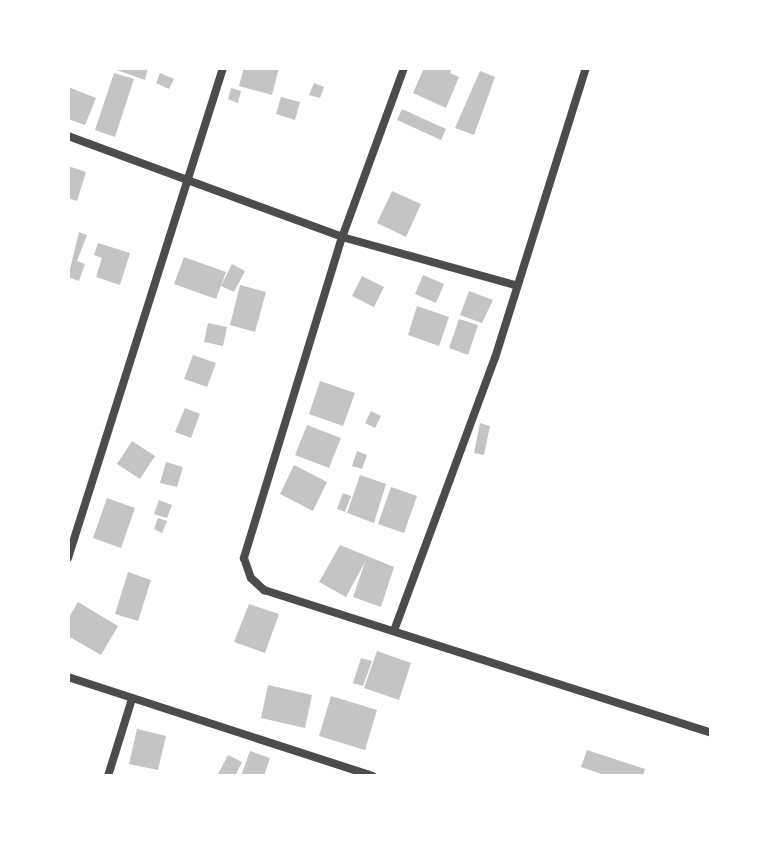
<!DOCTYPE html>
<style>
body{margin:0}
#map{position:relative;width:779px;height:844px;overflow:hidden;background:#fff;font-family:Commissioner,sans-serif}
div>[style]{position:absolute}
[style*='--x']{left:calc(var(--x)*1px);top:calc(var(--y)*1px);width:calc(var(--w)*1px);rotate:calc(var(--a)*1deg)}
.building>*{inset:0;background:#c4c4c4}
.minor>*{height:8px;margin:-4px;padding:0 4px;transform-origin:4px;border-radius:4px;background:#4c4c4c}
span{translate:-50% -50%;white-space:nowrap;text-align:center;line-height:1.15;-webkit-text-stroke:6px #fff;paint-order:stroke}
.frame{position:absolute;inset:0;border:70px solid #fff;pointer-events:none}
</style>
<div id="map">
<div class="building">
<div style="clip-path:polygon(111px 68px,148px 68px,145px 80px)"></div>
<div style="clip-path:polygon(244px 68px,279px 68px,272px 95px,239px 86px)"></div>
<div style="clip-path:polygon(424px 68px,452px 68px,450px 73px,459px 77px,446px 108px,413px 93px)"></div>
<div style="clip-path:polygon(480px 71px,495px 77px,474px 135px,455px 128px)"></div>
<div style="clip-path:polygon(114px 73px,134px 79px,115px 137px,95px 130px)"></div>
<div style="clip-path:polygon(160px 73px,174px 79px,169px 89px,156px 83px)"></div>
<div style="clip-path:polygon(314px 83px,324px 87px,320px 98px,309px 95px)"></div>
<div style="clip-path:polygon(68px 87px,96px 98px,85px 125px,68px 119px)"></div>
<div style="clip-path:polygon(231px 88px,241px 91px,238px 103px,228px 99px)"></div>
<div style="clip-path:polygon(281px 97px,300px 102px,295px 120px,276px 114px)"></div>
<div style="clip-path:polygon(402px 109px,446px 129px,441px 140px,397px 120px)"></div>
<div style="clip-path:polygon(68px 166px,86px 172px,77px 201px,68px 198px)"></div>
<div style="clip-path:polygon(392px 191px,421px 204px,406px 237px,377px 223px)"></div>
<div style="clip-path:polygon(79px 232px,87px 235px,77px 261px,85px 264px,79px 281px,68px 277px)"></div>
<div style="clip-path:polygon(98px 243px,130px 253px,120px 285px,96px 277px,102px 258px,94px 255px)"></div>
<div style="clip-path:polygon(184px 257px,226px 272px,216px 299px,174px 284px)"></div>
<div style="clip-path:polygon(232px 264px,245px 271px,234px 292px,221px 286px)"></div>
<div style="clip-path:polygon(423px 275px,444px 284px,436px 303px,415px 294px)"></div>
<div style="clip-path:polygon(362px 276px,384px 287px,374px 307px,352px 296px)"></div>
<div style="clip-path:polygon(240px 285px,266px 292px,255px 332px,230px 325px)"></div>
<div style="clip-path:polygon(469px 291px,493px 300px,482px 323px,460px 315px)"></div>
<div style="clip-path:polygon(417px 306px,449px 317px,439px 346px,408px 335px)"></div>
<div style="clip-path:polygon(459px 319px,478px 325px,468px 355px,449px 348px)"></div>
<div style="clip-path:polygon(208px 323px,227px 327px,223px 346px,204px 342px)"></div>
<div style="clip-path:polygon(193px 355px,216px 363px,207px 387px,184px 379px)"></div>
<div style="clip-path:polygon(320px 381px,355px 393px,343px 426px,309px 414px)"></div>
<div style="clip-path:polygon(185px 408px,200px 414px,191px 438px,175px 432px)"></div>
<div style="clip-path:polygon(371px 411px,381px 416px,375px 428px,365px 423px)"></div>
<div style="clip-path:polygon(480px 423px,490px 426px,484px 455px,474px 453px)"></div>
<div style="clip-path:polygon(307px 425px,341px 438px,329px 468px,295px 455px)"></div>
<div style="clip-path:polygon(132px 441px,155px 456px,140px 479px,117px 464px)"></div>
<div style="clip-path:polygon(357px 451px,367px 455px,362px 469px,352px 466px)"></div>
<div style="clip-path:polygon(166px 462px,183px 467px,177px 487px,160px 483px)"></div>
<div style="clip-path:polygon(294px 465px,327px 482px,313px 511px,280px 494px)"></div>
<div style="clip-path:polygon(360px 475px,386px 484px,374px 523px,347px 513px)"></div>
<div style="clip-path:polygon(391px 487px,417px 496px,404px 533px,378px 524px)"></div>
<div style="clip-path:polygon(343px 493px,351px 496px,345px 512px,337px 509px)"></div>
<div style="clip-path:polygon(107px 498px,135px 508px,121px 548px,93px 538px)"></div>
<div style="clip-path:polygon(159px 500px,172px 505px,167px 518px,154px 514px)"></div>
<div style="clip-path:polygon(158px 518px,167px 521px,162px 533px,154px 529px)"></div>
<div style="clip-path:polygon(340px 545px,394px 567px,381px 607px,353px 597px,365px 562px,346px 597px,319px 582px)"></div>
<div style="clip-path:polygon(128px 572px,151px 580px,138px 621px,115px 614px)"></div>
<div style="clip-path:polygon(78px 602px,118px 626px,101px 655px,68px 636px,68px 619px)"></div>
<div style="clip-path:polygon(249px 604px,279px 614px,265px 653px,234px 642px)"></div>
<div style="clip-path:polygon(377px 651px,411px 663px,399px 700px,364px 688px)"></div>
<div style="clip-path:polygon(361px 658px,372px 661px,363px 686px,353px 683px)"></div>
<div style="clip-path:polygon(268px 685px,312px 695px,305px 728px,261px 718px)"></div>
<div style="clip-path:polygon(331px 696px,377px 710px,365px 750px,319px 736px)"></div>
<div style="clip-path:polygon(137px 729px,166px 736px,158px 770px,129px 764px)"></div>
<div style="clip-path:polygon(587px 750px,645px 769px,643px 776px,607px 776px,581px 767px)"></div>
<div style="clip-path:polygon(250px 751px,270px 758px,264px 776px,241px 776px)"></div>
<div style="clip-path:polygon(228px 755px,242px 762px,235px 776px,217px 776px)"></div>
</div>
<div class="minor">
<div style="--x:404;--y:68;--w:180;--a:110.1"></div>
<div style="--x:342;--y:237;--w:336;--a:107"></div>
<div style="--x:244;--y:558;--w:21;--a:71"></div>
<div style="--x:251;--y:578;--w:18;--a:43"></div>
<div style="--x:264;--y:590;--w:469;--a:17.7"></div>
<div style="--x:68;--y:136;--w:292;--a:20.2"></div>
<div style="--x:342;--y:237;--w:180;--a:15.5"></div>
<div style="--x:68;--y:558;--w:514;--a:-72.45"></div>
<div style="--x:395;--y:628;--w:288;--a:-69.7"></div>
<div style="--x:495;--y:358;--w:304;--a:-72.6"></div>
<div style="--x:68;--y:677;--w:320;--a:18"></div>
<div style="--x:108;--y:776;--w:81;--a:-72.7"></div>
</div>
<div class="frame"></div>
</div>
